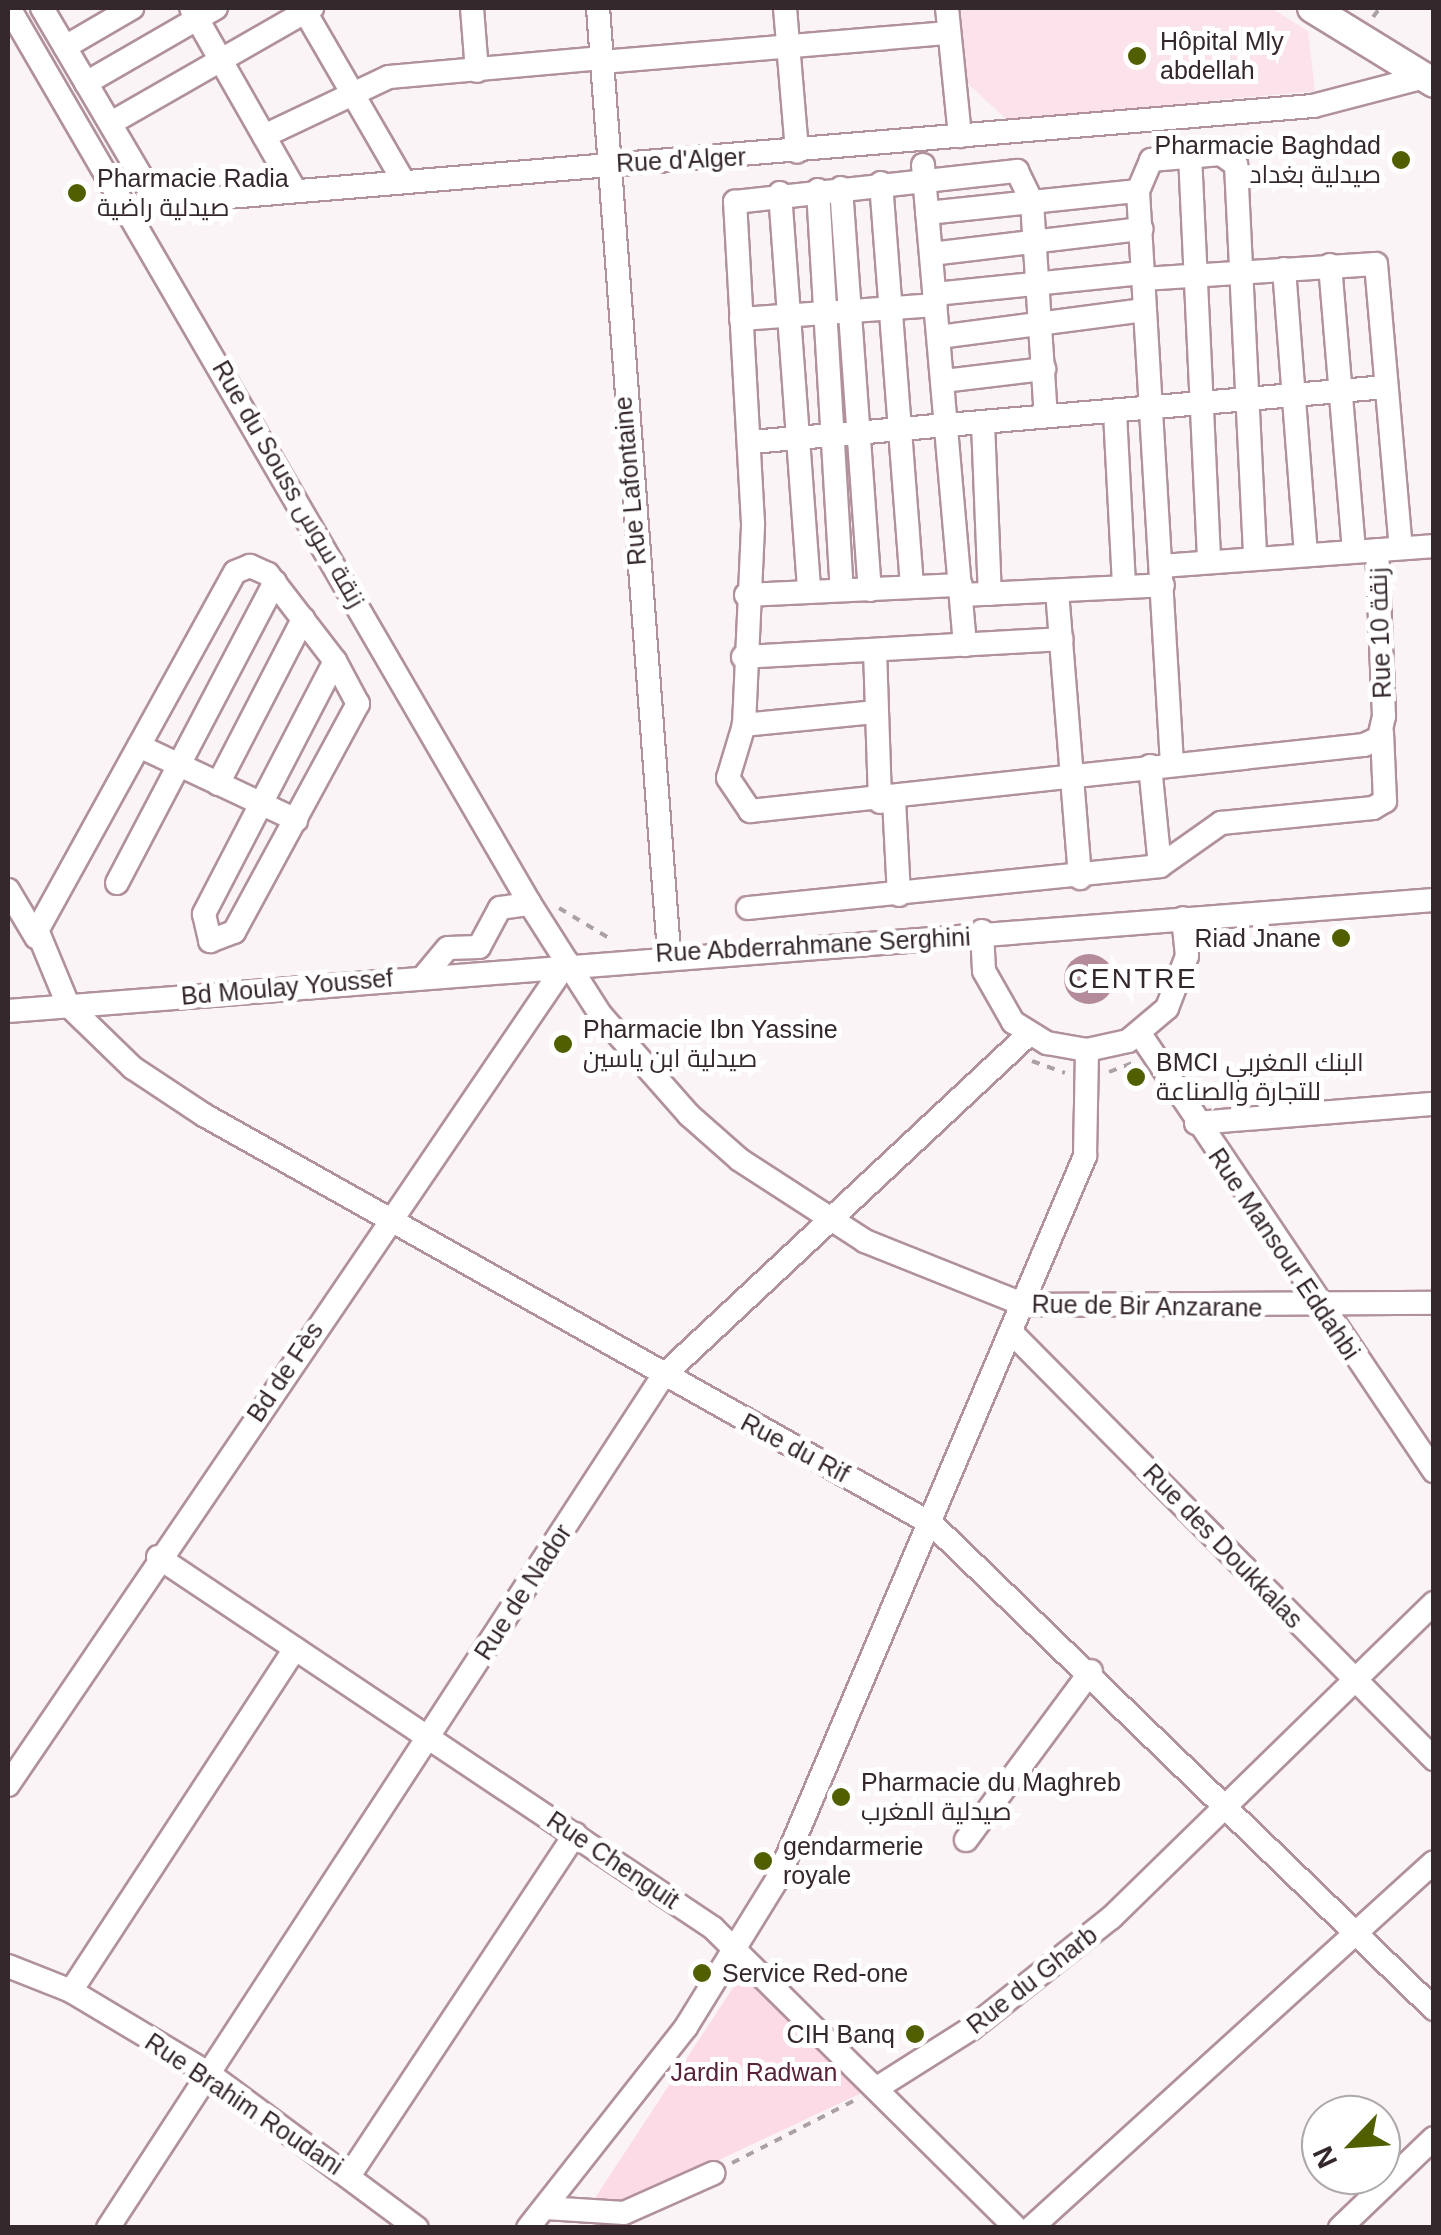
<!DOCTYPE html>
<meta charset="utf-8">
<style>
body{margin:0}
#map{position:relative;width:1441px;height:2235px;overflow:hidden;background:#fbf4f6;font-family:Helvetica,Cairo,sans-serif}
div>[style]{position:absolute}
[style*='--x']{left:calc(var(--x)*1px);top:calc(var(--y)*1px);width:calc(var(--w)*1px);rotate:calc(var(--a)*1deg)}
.built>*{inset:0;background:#fbe2eb}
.green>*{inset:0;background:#fcdbe7}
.water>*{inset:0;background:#b48b9b}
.round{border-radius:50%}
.path>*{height:4px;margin-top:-2px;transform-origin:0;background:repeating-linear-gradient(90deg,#aba1a5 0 8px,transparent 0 16px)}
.roads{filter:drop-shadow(2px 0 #b0919c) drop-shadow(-2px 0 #b0919c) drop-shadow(0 2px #b0919c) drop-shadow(0 -2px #b0919c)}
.minor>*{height:22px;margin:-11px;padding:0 11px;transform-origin:11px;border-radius:11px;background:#fff}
.major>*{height:28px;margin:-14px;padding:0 14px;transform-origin:14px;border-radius:14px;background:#fff}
.dots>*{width:28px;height:28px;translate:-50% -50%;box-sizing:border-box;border:5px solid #fff;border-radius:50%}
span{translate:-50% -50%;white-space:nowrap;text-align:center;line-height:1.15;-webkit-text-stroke:10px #fff;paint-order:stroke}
.poi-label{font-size:25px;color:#35282d}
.left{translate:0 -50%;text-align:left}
.right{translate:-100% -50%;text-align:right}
.street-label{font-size:25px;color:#35282d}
.park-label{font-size:25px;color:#57223a}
.neighbourhood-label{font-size:28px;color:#35282d;letter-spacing:2.5px}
.frame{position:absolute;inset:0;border:10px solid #35282d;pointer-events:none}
.north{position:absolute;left:1301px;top:2095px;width:100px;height:100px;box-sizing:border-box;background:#fff;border:2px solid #aea9ab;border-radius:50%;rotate:245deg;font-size:28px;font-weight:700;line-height:40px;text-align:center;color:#35282d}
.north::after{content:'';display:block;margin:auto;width:35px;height:45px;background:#515f00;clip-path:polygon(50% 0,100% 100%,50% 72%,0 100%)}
</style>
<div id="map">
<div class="built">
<div style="clip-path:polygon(961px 8px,1271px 8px,1308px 31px,1315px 91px,1007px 120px,965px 81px)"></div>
</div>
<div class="green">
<div style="clip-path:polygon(744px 1971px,868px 2090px,636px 2199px,591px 2204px)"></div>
</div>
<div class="water">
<div class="round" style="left:1064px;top:954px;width:50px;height:50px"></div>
</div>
<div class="path">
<div style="--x:1373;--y:17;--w:11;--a:-52"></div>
<div style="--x:559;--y:908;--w:64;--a:31"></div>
<div style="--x:1032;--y:1061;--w:35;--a:20"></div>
<div style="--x:1109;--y:1072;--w:26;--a:-21"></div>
<div style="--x:732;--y:2163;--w:140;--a:-27.1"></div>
</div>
<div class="roads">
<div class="minor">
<div style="--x:9;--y:8;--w:1036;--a:59.82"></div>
<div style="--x:530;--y:904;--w:130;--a:57.5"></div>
<div style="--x:600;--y:1014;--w:135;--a:48.6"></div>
<div style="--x:689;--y:1115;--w:68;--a:41.4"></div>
<div style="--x:740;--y:1160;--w:149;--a:32.9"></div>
<div style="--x:865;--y:1241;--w:172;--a:21.8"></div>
<div style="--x:1025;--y:1305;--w:409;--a:-0.3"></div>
<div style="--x:42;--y:8;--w:209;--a:59.5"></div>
<div style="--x:148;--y:188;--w:25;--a:34"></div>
<div style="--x:169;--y:202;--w:1148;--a:-4.8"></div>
<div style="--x:1313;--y:106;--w:115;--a:-14.6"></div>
<div style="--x:191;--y:8;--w:206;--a:60.3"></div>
<div style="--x:303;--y:8;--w:198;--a:59.9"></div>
<div style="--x:472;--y:8;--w:63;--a:85.5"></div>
<div style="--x:598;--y:8;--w:948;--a:85.7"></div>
<div style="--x:785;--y:8;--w:144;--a:85.2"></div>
<div style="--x:947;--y:8;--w:129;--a:84.2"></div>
<div style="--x:65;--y:47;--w:78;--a:-30.2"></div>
<div style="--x:602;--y:62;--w:348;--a:-4.8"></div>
<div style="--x:86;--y:83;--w:150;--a:-30"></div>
<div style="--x:111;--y:123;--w:232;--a:-29.8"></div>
<div style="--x:264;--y:136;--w:138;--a:-25.3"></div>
<div style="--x:389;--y:77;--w:214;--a:-5.1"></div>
<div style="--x:1190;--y:155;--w:407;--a:87.3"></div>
<div style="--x:923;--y:165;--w:482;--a:85"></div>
<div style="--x:881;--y:183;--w:405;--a:85.6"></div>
<div style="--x:841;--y:188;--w:403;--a:85.9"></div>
<div style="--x:818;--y:190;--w:400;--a:86.6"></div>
<div style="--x:780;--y:193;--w:399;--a:85.8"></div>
<div style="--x:927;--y:213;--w:212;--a:-6"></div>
<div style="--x:931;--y:254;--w:212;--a:-6.8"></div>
<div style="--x:1330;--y:265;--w:287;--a:85.2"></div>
<div style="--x:1284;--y:269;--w:285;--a:85.6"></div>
<div style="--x:1143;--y:279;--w:233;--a:-3.7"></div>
<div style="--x:1376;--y:264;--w:285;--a:85"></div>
<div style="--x:935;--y:294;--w:208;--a:-5.8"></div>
<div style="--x:741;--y:319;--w:195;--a:-4.1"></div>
<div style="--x:939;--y:337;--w:207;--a:-7.5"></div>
<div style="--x:943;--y:381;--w:102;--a:-6.8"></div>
<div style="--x:1115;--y:413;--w:174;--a:87"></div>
<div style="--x:983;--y:423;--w:171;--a:87.7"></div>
<div style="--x:751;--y:442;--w:637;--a:-4.95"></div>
<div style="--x:1162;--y:566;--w:273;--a:-4.2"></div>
<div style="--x:1057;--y:591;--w:288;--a:85.4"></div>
<div style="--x:746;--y:595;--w:215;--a:-2.7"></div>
<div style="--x:962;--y:595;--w:201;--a:-2.8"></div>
<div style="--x:875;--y:650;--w:152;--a:88.1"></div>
<div style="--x:743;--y:657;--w:319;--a:-3.2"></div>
<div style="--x:335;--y:661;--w:285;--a:117.4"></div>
<div style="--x:204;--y:914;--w:28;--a:77"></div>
<div style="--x:210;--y:941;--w:26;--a:-21"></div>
<div style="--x:234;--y:932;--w:260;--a:-61.5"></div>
<div style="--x:358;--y:704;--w:49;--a:-118.1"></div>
<div style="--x:335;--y:661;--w:110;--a:-127.6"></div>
<div style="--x:268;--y:574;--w:20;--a:-156"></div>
<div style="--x:250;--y:566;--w:16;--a:158"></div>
<div style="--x:235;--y:572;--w:409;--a:118.9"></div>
<div style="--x:37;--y:930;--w:81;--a:67.5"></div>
<div style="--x:68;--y:1005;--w:91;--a:44.1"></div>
<div style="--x:133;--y:1068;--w:85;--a:33.5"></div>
<div style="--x:204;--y:1115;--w:835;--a:29.33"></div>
<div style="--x:932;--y:1524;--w:698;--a:44.01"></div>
<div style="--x:876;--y:712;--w:133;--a:174.4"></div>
<div style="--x:744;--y:725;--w:202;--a:-87.4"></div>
<div style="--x:753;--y:523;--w:322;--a:-93.2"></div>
<div style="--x:735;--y:202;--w:284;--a:-6.3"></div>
<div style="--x:1017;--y:171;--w:34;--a:64"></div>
<div style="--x:1032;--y:202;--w:214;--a:86.3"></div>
<div style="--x:744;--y:725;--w:55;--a:106.8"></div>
<div style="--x:728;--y:778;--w:40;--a:56"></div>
<div style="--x:750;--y:811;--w:618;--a:-6.14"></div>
<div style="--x:1364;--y:745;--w:17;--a:-25"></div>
<div style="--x:1379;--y:738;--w:23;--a:-77"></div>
<div style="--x:1384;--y:716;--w:166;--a:-92.4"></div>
<div style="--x:139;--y:746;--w:174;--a:25.2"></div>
<div style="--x:1172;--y:764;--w:574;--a:-93.4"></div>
<div style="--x:1138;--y:191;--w:34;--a:-67"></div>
<div style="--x:1151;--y:160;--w:70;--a:-4.9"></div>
<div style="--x:1221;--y:154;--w:19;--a:36"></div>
<div style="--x:1236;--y:165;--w:394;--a:87.2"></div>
<div style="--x:1150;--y:766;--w:100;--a:84.3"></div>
<div style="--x:218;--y:784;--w:186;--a:-62.7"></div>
<div style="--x:894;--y:800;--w:95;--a:87"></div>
<div style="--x:117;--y:883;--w:340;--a:-62.3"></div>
<div style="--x:8;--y:890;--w:55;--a:59.2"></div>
<div style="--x:748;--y:908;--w:414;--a:-5.8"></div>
<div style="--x:1160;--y:866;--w:75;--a:-35.2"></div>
<div style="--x:1221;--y:823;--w:153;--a:-5.6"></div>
<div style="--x:1373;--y:808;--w:14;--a:-30"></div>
<div style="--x:1385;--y:801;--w:68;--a:-92.5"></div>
<div style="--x:982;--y:931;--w:40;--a:87.1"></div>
<div style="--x:984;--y:971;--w:59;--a:60.4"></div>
<div style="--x:1013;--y:1022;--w:40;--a:32"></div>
<div style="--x:1047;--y:1043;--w:41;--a:9.9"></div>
<div style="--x:1087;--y:1050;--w:42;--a:-12.4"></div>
<div style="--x:1128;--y:1041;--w:51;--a:-40.2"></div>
<div style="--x:1167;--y:1008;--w:56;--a:-69"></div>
<div style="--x:1187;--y:956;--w:38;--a:-96"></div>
<div style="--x:425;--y:975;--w:35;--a:-50"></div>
<div style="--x:448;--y:948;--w:31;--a:-2"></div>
<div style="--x:479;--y:947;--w:44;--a:-61.7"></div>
<div style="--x:500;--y:908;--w:30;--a:-8"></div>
<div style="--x:8;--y:1011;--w:1430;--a:-4.45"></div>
<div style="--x:1140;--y:1034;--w:527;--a:56.07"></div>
<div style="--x:1196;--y:1123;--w:239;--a:-4.6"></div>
<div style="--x:1012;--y:1333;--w:600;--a:45.27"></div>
<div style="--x:158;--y:1557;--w:668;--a:33.76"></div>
<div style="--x:713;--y:1928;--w:426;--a:44.7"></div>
<div style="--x:8;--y:1785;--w:995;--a:-55.81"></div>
<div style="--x:966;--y:1840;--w:210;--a:-53.5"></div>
<div style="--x:8;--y:1966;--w:68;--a:21.6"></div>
<div style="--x:71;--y:1991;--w:160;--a:30.9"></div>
<div style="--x:208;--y:2073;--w:260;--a:36.6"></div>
<div style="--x:71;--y:1991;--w:409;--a:-56.8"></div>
<div style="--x:877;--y:2088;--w:112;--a:-32.3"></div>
<div style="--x:972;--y:2028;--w:177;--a:-38.4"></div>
<div style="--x:1111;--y:1918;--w:451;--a:-44.3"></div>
<div style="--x:349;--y:2176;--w:410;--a:-56.5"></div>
<div style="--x:546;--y:2208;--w:78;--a:3.7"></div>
<div style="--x:624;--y:2213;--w:98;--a:-24"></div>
<div style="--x:108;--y:2228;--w:1017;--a:-56.92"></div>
<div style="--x:663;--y:1376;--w:501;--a:-43.06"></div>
<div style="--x:528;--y:2228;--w:256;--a:-51.8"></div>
<div style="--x:686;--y:2027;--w:175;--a:-58.3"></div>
<div style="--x:778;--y:1878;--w:785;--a:-66.96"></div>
<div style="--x:1085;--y:1156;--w:106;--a:-88.9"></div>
<div style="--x:1031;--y:2228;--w:544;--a:-42.25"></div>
<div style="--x:1340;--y:2228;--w:130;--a:-43.8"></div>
</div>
<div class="major">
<div style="--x:1312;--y:8;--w:143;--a:31.6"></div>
</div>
</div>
<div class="dots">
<div style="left:1137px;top:56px;background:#515f00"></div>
<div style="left:1401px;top:160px;background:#515f00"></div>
<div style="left:77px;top:193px;background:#515f00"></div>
<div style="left:1341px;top:938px;background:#515f00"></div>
<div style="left:563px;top:1044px;background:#515f00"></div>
<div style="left:1136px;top:1077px;background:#515f00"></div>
<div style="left:841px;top:1797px;background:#515f00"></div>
<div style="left:763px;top:1861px;background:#515f00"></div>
<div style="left:702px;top:1973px;background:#515f00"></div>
<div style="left:915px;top:2034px;background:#515f00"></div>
</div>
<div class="poi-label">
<span class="left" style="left:1160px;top:56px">Hôpital Mly<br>abdellah</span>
<span class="right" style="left:1381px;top:160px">Pharmacie Baghdad<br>صيدلية بغداد</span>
<span class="left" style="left:97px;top:193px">Pharmacie Radia<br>صيدلية راضية</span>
<span class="right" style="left:1321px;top:938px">Riad Jnane</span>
<span class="left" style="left:583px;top:1044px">Pharmacie Ibn Yassine<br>صيدلية ابن ياسين</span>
<span class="left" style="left:1156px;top:1077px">BMCI البنك المغربي<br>للتجارة والصناعة</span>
<span class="left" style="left:861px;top:1797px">Pharmacie du Maghreb<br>صيدلية المغرب</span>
<span class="left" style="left:783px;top:1861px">gendarmerie<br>royale</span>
<span class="left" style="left:722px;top:1973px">Service Red-one</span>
<span class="right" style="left:895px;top:2034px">CIH Banq</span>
</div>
<div class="street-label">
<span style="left:681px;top:160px;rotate:-3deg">Rue d'Alger</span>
<span style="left:630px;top:481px;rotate:-95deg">Rue Lafontaine</span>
<span style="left:289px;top:484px;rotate:60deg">Rue du Souss زنقة سوس</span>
<span style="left:1380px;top:633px;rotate:-92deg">Rue 10 زنقة</span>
<span style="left:813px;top:945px;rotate:-3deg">Rue Abderrahmane Serghini</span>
<span style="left:287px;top:987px;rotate:-5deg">Bd Moulay Youssef</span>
<span style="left:1284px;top:1254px;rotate:56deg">Rue Mansour Eddahbi</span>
<span style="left:1147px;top:1306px;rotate:1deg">Rue de Bir Anzarane</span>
<span style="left:285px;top:1372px;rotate:-56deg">Bd de Fès</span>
<span style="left:795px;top:1448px;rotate:28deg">Rue du Rif</span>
<span style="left:1223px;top:1546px;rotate:46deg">Rue des Doukkalas</span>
<span style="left:523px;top:1592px;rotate:-57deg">Rue de Nador</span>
<span style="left:613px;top:1860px;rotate:34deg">Rue Chenguit</span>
<span style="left:1032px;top:1980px;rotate:-38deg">Rue du Gharb</span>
<span style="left:244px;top:2104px;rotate:34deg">Rue Brahim Roudani</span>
</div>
<div class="park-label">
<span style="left:754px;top:2072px">Jardin Radwan</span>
</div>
<div class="neighbourhood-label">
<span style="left:1133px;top:979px">CENTRE</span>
</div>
<div class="frame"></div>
<div class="north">N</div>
</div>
